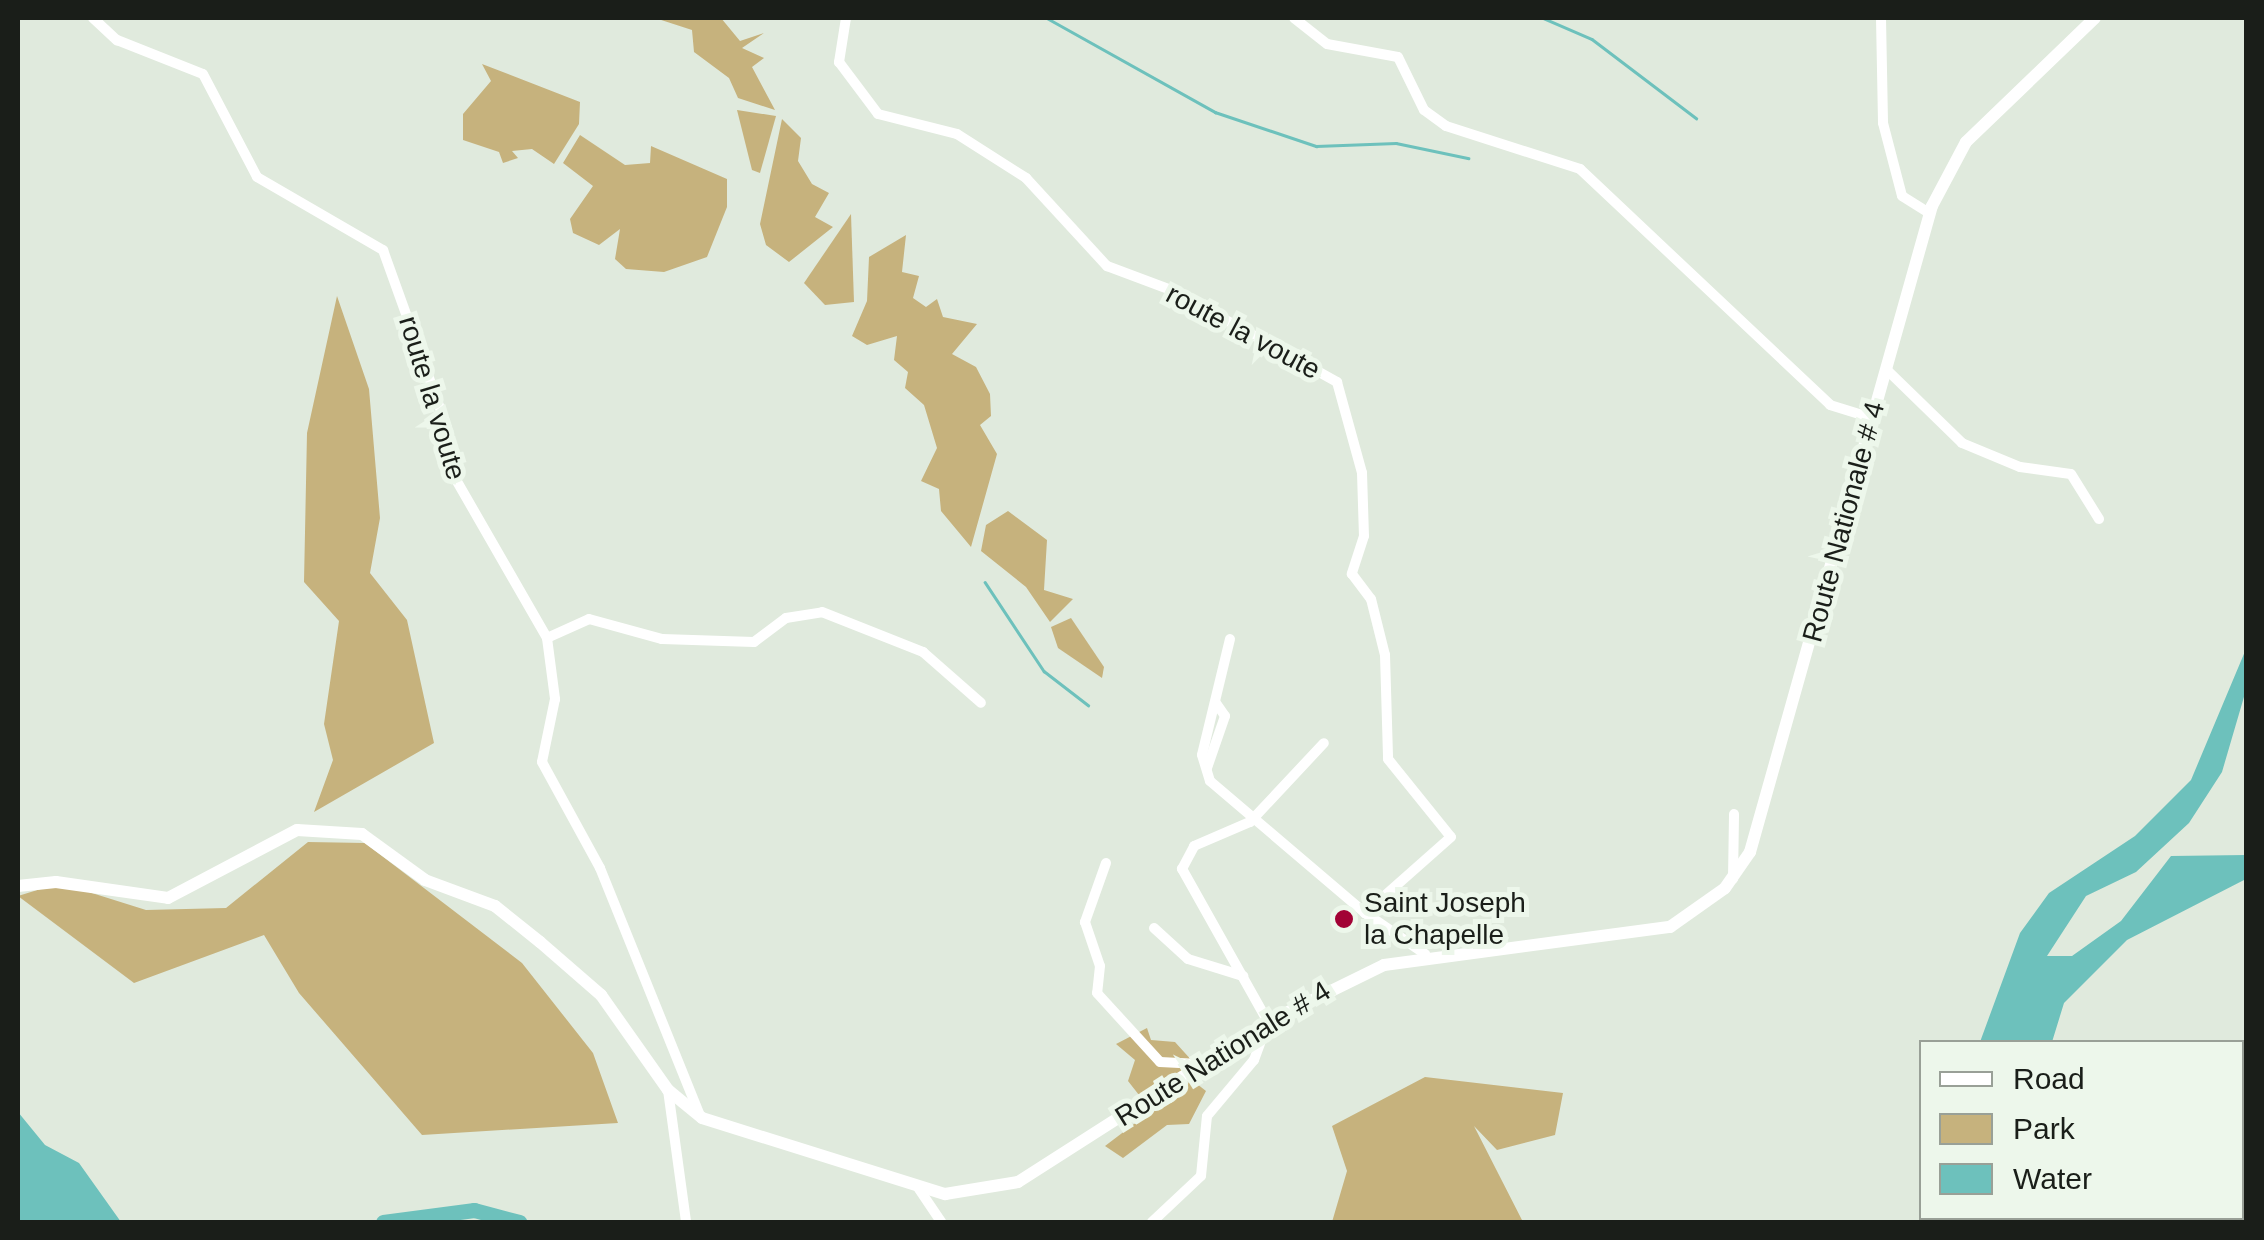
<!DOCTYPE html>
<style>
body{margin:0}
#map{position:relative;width:2264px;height:1240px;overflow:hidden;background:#e0eadd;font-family:Helvetica,sans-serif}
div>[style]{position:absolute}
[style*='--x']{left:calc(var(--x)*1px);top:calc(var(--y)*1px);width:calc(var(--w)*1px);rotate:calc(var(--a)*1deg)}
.green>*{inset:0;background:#c6b27d}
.water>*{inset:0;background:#6dc1bc}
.stream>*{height:2.5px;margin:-1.25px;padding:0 1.25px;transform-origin:1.25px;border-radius:1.25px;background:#6dc1bc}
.river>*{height:15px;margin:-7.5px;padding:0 7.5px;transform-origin:7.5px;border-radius:7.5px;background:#6dc1bc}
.minor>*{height:10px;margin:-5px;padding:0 5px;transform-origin:5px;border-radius:5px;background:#fff}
.major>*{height:12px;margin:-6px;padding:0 6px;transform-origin:6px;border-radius:6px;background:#fff}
.dots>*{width:28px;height:28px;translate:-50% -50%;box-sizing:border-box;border:5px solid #edf7eb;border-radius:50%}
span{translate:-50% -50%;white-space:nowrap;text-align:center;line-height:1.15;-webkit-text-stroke:10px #edf7eb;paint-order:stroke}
.street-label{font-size:28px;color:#1a1e19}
.poi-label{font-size:28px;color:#1a1e19}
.left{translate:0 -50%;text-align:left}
.frame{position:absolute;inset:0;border:20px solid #1a1e19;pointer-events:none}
.legend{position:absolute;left:1919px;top:1040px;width:325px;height:180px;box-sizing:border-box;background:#edf7eb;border:2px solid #99a097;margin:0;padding:12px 18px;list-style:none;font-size:30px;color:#1a1e19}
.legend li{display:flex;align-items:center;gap:20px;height:50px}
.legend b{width:50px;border:2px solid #99a097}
</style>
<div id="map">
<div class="green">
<div style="clip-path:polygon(655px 18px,721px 18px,740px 41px,764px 33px,742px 48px,764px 58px,752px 67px,775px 110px,738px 98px,729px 78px,694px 52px,692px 30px)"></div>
<div style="clip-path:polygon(482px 64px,580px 102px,579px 124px,554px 164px,532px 149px,512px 151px,518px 158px,503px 163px,499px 152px,463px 140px,463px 114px,491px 81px)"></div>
<div style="clip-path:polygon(737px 110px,776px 116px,760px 173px,752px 170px)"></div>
<div style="clip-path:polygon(782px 119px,801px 138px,798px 161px,812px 184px,829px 193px,815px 217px,833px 227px,789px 262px,766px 245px,760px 224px)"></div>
<div style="clip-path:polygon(580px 135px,625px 165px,650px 163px,651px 146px,727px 179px,727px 207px,707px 257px,664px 272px,626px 269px,615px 259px,620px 229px,599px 245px,573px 233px,570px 219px,593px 186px,563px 163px)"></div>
<div style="clip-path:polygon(851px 214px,854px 302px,825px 305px,804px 283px)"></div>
<div style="clip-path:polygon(906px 235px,902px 272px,919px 276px,913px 298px,926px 307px,937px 299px,943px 317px,977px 324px,952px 354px,976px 367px,990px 394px,991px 416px,980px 425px,997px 454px,971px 547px,941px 511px,939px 489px,921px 481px,937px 448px,924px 405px,905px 388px,908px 372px,894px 360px,897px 336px,867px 345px,852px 336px,867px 301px,869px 257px)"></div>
<div style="clip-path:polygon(337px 296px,369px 389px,380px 518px,370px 573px,407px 620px,434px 743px,314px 812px,333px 760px,324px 724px,339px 621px,304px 582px,307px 433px)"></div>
<div style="clip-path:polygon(1008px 511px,1047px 540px,1044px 590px,1073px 599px,1050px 622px,1026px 587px,981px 551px,986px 525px)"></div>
<div style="clip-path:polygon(1071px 618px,1104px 667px,1102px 678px,1058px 648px,1051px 627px)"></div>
<div style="clip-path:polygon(308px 842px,365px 843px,522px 963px,593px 1053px,618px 1123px,422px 1135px,299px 993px,264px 935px,134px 983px,18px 896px,60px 883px,146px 910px,226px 908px)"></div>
<div style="clip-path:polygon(1147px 1028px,1151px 1040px,1175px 1042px,1194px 1063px,1139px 1095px,1128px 1081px,1135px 1060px,1116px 1044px)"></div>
<div style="clip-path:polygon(1425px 1077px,1563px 1093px,1555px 1135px,1497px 1150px,1474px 1126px,1523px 1222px,1332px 1222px,1347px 1171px,1332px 1126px)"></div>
<div style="clip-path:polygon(1192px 1080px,1206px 1091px,1189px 1124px,1167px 1125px,1123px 1158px,1105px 1146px)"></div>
</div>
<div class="water">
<div style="clip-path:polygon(2246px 649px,2246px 690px,2222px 772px,2189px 823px,2136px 872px,2086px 896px,2047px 956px,2072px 956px,2121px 921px,2171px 856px,2246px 855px,2246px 879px,2127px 940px,2064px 1003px,2052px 1042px,1980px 1042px,2020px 933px,2049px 893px,2135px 836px,2191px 780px)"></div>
<div style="clip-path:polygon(18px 1112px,45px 1145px,79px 1163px,121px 1222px,20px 1222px)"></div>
</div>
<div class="stream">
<div style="--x:1047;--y:18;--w:193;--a:29.2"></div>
<div style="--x:1215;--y:112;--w:107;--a:18.6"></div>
<div style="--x:1316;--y:146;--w:80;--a:-2.1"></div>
<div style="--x:1396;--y:143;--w:74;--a:11.8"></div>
<div style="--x:1543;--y:18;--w:53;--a:23.2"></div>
<div style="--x:1592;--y:39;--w:131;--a:37.2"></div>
<div style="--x:985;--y:582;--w:107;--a:56.5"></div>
<div style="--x:1044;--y:671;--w:56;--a:37.7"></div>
</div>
<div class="river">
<div style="--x:383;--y:1222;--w:92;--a:-7.5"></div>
<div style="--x:474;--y:1210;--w:47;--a:14.9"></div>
</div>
<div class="minor">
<div style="--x:93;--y:18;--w:33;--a:43"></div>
<div style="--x:117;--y:40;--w:92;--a:21.6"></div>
<div style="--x:203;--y:74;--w:116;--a:62.3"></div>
<div style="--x:257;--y:177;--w:146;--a:30.1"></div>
<div style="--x:383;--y:250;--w:189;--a:70.2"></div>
<div style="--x:447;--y:428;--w:43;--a:84.7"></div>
<div style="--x:451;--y:471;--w:193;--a:60.1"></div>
<div style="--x:547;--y:638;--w:62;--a:82.5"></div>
<div style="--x:555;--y:699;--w:64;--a:101.7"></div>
<div style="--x:542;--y:762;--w:121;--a:61.3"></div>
<div style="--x:600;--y:868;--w:264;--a:68"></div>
<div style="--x:846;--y:18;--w:45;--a:99"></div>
<div style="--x:839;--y:62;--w:65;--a:53.1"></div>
<div style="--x:878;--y:114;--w:81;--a:14.2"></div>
<div style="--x:957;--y:134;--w:82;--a:32.5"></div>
<div style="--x:1026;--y:178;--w:120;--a:47.4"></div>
<div style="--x:1107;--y:266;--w:72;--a:20.5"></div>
<div style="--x:1174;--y:291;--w:187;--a:29.2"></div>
<div style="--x:1337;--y:382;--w:94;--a:74.6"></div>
<div style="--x:1362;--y:473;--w:63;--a:88.2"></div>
<div style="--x:1364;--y:536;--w:40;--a:108"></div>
<div style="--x:1352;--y:574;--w:31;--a:53"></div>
<div style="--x:1371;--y:599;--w:58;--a:76"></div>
<div style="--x:1385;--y:655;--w:104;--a:88.3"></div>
<div style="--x:1388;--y:759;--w:100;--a:51.1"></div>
<div style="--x:1451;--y:837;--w:115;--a:138.5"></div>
<div style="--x:1365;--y:913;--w:73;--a:34.3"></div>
<div style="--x:1294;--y:18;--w:42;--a:38.2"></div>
<div style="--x:1327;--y:44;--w:72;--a:10.4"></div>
<div style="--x:1398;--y:57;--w:59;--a:63.9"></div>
<div style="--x:1424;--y:110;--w:27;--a:36"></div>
<div style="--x:1446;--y:126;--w:141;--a:17.8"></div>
<div style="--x:1580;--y:169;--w:344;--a:43.3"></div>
<div style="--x:1830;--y:405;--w:44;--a:17.2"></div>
<div style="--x:1881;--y:18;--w:105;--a:88.9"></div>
<div style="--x:1883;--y:123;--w:75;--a:75.4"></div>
<div style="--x:1902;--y:196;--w:32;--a:32"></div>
<div style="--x:1886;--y:369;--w:106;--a:44.2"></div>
<div style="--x:1962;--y:443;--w:63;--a:22.5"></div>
<div style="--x:2020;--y:467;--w:51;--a:7.8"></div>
<div style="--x:2071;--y:474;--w:53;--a:58.1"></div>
<div style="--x:547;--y:638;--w:46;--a:-24.3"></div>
<div style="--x:589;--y:619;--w:76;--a:15.3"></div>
<div style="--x:662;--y:639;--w:92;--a:1.9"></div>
<div style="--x:754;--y:642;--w:40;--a:-37"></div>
<div style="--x:786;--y:618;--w:36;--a:-9"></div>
<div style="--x:822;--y:612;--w:109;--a:21.6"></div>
<div style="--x:923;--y:652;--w:77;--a:41.3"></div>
<div style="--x:1230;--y:639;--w:119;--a:103.6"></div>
<div style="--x:1202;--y:755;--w:27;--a:73"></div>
<div style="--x:1210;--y:781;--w:204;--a:40.4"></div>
<div style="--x:1207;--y:768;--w:55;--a:-70.9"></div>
<div style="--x:1225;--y:716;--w:16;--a:-125"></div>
<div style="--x:1106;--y:863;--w:63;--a:109.6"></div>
<div style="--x:1085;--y:922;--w:46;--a:71.2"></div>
<div style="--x:1100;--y:966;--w:27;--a:96"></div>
<div style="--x:1097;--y:993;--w:93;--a:47.6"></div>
<div style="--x:1160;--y:1062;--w:39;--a:3"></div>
<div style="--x:1733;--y:879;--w:65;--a:-89.1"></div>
<div style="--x:1154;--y:928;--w:46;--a:42.4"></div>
<div style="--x:1188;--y:959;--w:58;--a:17.2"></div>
<div style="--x:668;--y:1090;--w:133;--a:82.2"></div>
<div style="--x:919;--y:1189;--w:40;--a:56"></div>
<div style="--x:1152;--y:1222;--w:67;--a:-43.2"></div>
<div style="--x:1201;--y:1176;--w:60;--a:-84.3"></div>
<div style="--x:1207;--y:1116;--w:73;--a:-50"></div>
<div style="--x:1254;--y:1060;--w:40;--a:-69.8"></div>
<div style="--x:1268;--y:1022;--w:176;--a:-119.3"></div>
<div style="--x:1182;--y:869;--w:26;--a:-62"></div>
<div style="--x:1194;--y:846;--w:61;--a:-23.2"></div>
<div style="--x:1250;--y:822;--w:108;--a:-46.9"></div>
</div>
<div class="major">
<div style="--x:18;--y:886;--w:38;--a:-6"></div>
<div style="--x:56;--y:882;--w:113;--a:8.1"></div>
<div style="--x:168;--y:898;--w:146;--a:-27.8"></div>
<div style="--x:297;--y:830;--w:65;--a:3.5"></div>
<div style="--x:362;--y:834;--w:78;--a:36.1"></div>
<div style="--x:425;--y:880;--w:75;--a:20.4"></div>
<div style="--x:495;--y:906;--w:58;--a:38.7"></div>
<div style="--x:540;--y:942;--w:81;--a:41"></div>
<div style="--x:601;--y:995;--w:116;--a:54.8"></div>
<div style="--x:668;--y:1090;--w:44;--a:39.5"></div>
<div style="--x:702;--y:1118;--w:255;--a:17.4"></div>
<div style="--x:945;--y:1194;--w:74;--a:-9.3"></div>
<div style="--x:1018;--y:1182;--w:297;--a:-32.6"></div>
<div style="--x:1268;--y:1022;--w:129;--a:-26.2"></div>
<div style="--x:1384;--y:965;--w:289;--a:-7.6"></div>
<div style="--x:1670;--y:927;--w:67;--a:-35.3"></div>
<div style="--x:1725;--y:888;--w:44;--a:-55.2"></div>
<div style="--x:1750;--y:852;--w:671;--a:-74.27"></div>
<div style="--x:1932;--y:206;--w:72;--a:-62"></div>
<div style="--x:1966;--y:142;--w:179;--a:-43.9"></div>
</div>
<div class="dots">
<div style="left:1344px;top:919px;background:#a20235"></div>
</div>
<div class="street-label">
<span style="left:1243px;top:332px;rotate:28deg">route la voute</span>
<span style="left:432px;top:398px;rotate:73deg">route la voute</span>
<span style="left:1844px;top:522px;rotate:-75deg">Route Nationale # 4</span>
<span style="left:1223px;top:1054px;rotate:-32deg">Route Nationale # 4</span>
</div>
<div class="poi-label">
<span class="left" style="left:1364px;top:919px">Saint Joseph<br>la Chapelle</span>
</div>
<div class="frame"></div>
<ul class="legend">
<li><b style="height:12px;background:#fff"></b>Road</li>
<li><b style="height:28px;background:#c6b27d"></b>Park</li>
<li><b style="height:28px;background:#6dc1bc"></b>Water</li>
</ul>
</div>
